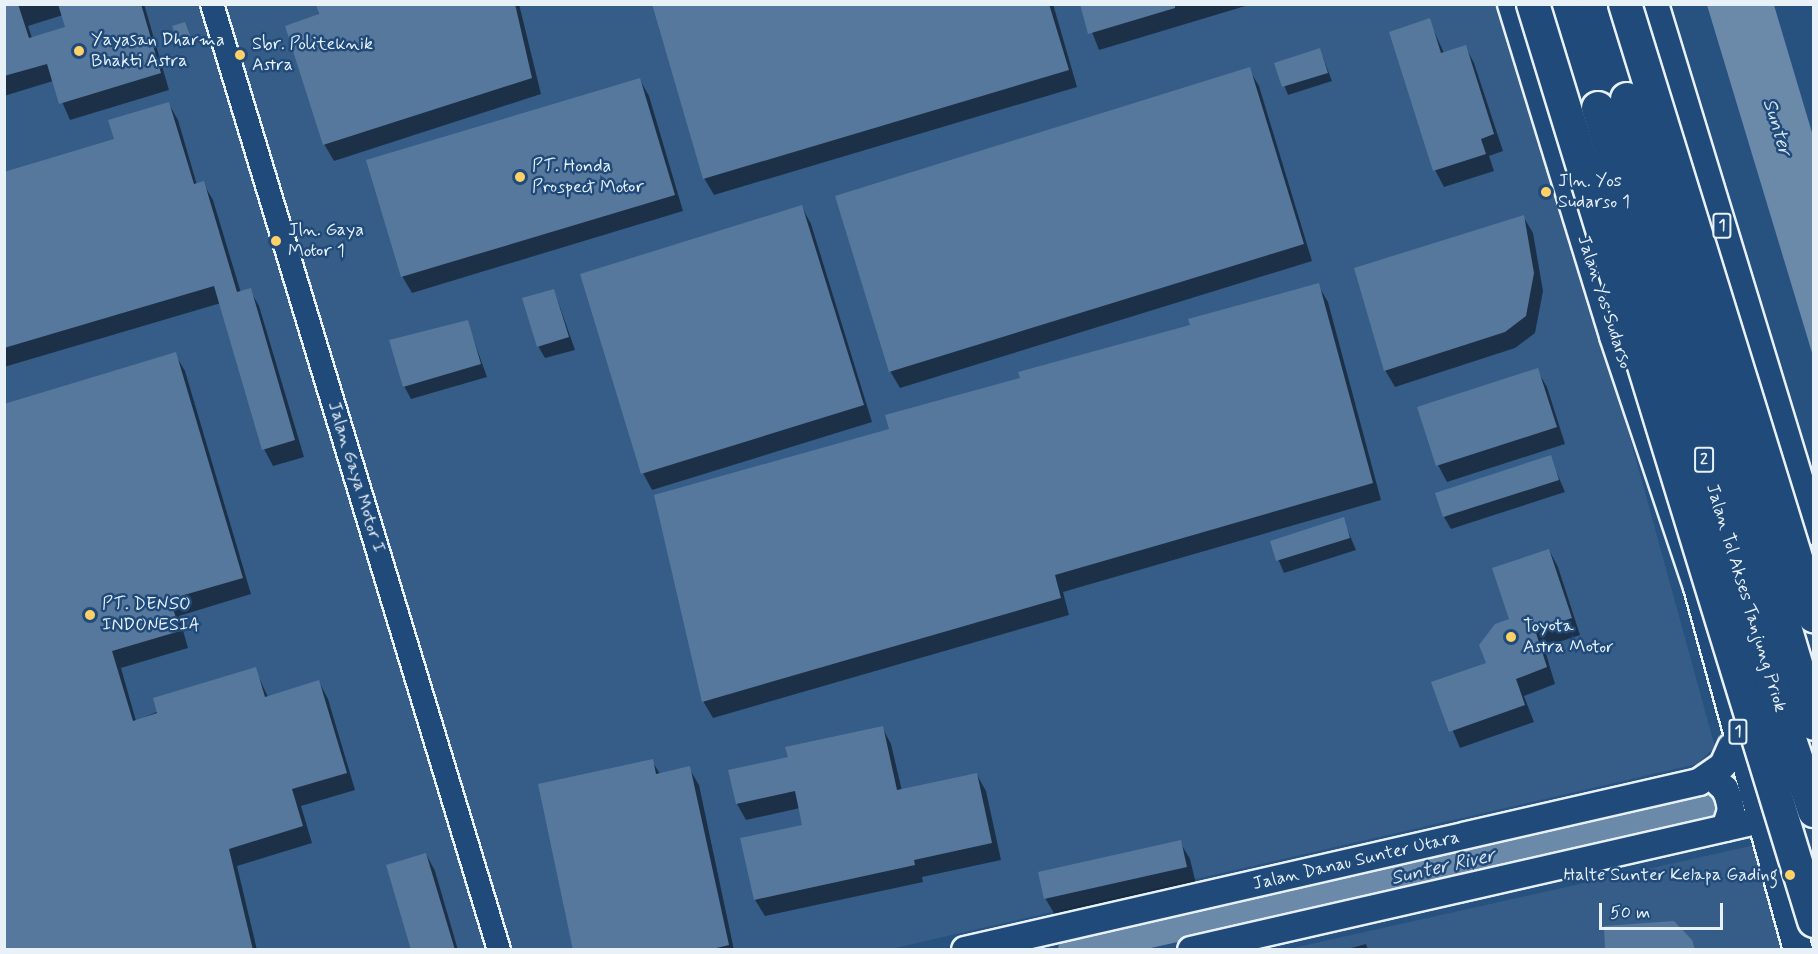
<!DOCTYPE html>
<style>
body{margin:0}
#map{position:relative;width:1818px;height:954px;overflow:hidden;background:#27517f;font-family:Mynerve,sans-serif}
div>[style]{position:absolute}
[style*='--x']{left:calc(var(--x)*1px);top:calc(var(--y)*1px);width:calc(var(--w)*1px);rotate:calc(var(--a)*1deg)}
.built>*{inset:0;background:#355d88}
.water>*{inset:0;background:#6b8aaa}
.shadow>*{inset:0;background:#0007}
.river>*{height:30px;margin:-15px;padding:0 15px;transform-origin:15px;border-radius:15px;background:#6b8aaa}
.building>*{inset:0;background:#57789d}
.roads{filter:drop-shadow(2px 0 #e8f1f8) drop-shadow(-2px 0 #e8f1f8) drop-shadow(0 2px #e8f1f8) drop-shadow(0 -2px #e8f1f8)}
.tertiary>*{height:22px;margin:-11px;padding:0 11px;transform-origin:11px;border-radius:11px;background:#1f4a7a}
.secondary>*{height:26px;margin:-13px;padding:0 13px;transform-origin:13px;border-radius:13px;background:#1f4a7a}
.trunk>*{height:28px;margin:-14px;padding:0 14px;transform-origin:14px;border-radius:14px;background:#1f4a7a}
.motorway>*{height:32px;margin:-16px;padding:0 16px;transform-origin:16px;border-radius:16px;background:#1f4a7a}
.bridges{filter:drop-shadow(2px 0 #e8f1f8) drop-shadow(-2px 0 #e8f1f8) drop-shadow(0 2px #e8f1f8) drop-shadow(0 -2px #e8f1f8)}
.motorway-bridge>*{height:32px;margin:-16px;padding:0 16px;transform-origin:16px;border-radius:16px;background:#1f4a7a}
.dots>*{width:16px;height:16px;translate:-50% -50%;box-sizing:border-box;border:3px solid #1f4a7a;border-radius:50%}
span{translate:-50% -50%;white-space:nowrap;text-align:center;line-height:1.15;-webkit-text-stroke:5px #1f4a7a;paint-order:stroke}
.shield-label span{padding:2px 4px;background:#1f4a7a;border:2px solid;border-radius:4px;-webkit-text-stroke-width:0}
.shield-label{font-size:16px;color:#e8f1f8;font-weight:700}
.poi-label{font-size:18px;color:#e8f1f8}
.left{translate:0 -50%;text-align:left}
.right{translate:-100% -50%;text-align:right}
.street-label{font-size:18px;color:#e8f1f8}
.water-label{font-size:20px;color:#d5e2ec;font-style:italic}
.frame{position:absolute;inset:0;border:6px solid #e8f1f8;pointer-events:none}
.scale{position:absolute;left:1599px;top:903px;width:124px;height:27px;box-sizing:border-box;border:3px solid #e8f1f8;border-top:0;padding-left:8px;font-size:18px;line-height:21px;white-space:nowrap;color:#e8f1f8;-webkit-text-stroke:4px #1f4a7a;paint-order:stroke}
</style>
<div id="map">
<div class="built">
<div style="clip-path:polygon(5px 5px,1511px 5px,1715px 747px,1697px 764px,891px 949px,5px 950px)"></div>
<div style="clip-path:polygon(1755px 845px,1800px 950px,1284px 950px)"></div>
</div>
<div class="water">
<div style="clip-path:polygon(1707px 5px,1774px 5px,1813px 136px,1813px 356px)"></div>
</div>
<div class="shadow">
<div style="clip-path:polygon(evenodd,4px 4px,144px 4px,169px 90px,70px 120px,53px 81px,4px 96px,4px 4px,63px 15px,67px 28px,32px 38px,28px 26px,63px 15px)"></div>
<div style="clip-path:polygon(318px 4px,519px 4px,541px 94px,334px 161px,324px 144px)"></div>
<div style="clip-path:polygon(653px 4px,1053px 4px,1077px 87px,714px 195px,704px 178px)"></div>
<div style="clip-path:polygon(1081px 4px,1252px 4px,1099px 50px)"></div>
<div style="clip-path:polygon(1429px 20px,1444px 53px,1465px 46px,1474px 63px,1503px 151px,1489px 156px,1494px 171px,1444px 187px,1435px 170px)"></div>
<div style="clip-path:polygon(174px 27px,187px 27px,192px 44px,182px 47px)"></div>
<div style="clip-path:polygon(1320px 50px,1332px 81px,1288px 95px,1276px 64px)"></div>
<div style="clip-path:polygon(1249px 69px,1259px 86px,1312px 261px,900px 388px,890px 371px)"></div>
<div style="clip-path:polygon(640px 80px,649px 96px,683px 211px,412px 293px,402px 276px)"></div>
<div style="clip-path:polygon(169px 104px,178px 120px,197px 185px,203px 183px,213px 200px,241px 293px,250px 290px,259px 306px,304px 457px,273px 466px,264px 449px,221px 303px,4px 367px,4px 174px,116px 140px)"></div>
<div style="clip-path:polygon(802px 207px,811px 224px,872px 422px,652px 490px,643px 473px)"></div>
<div style="clip-path:polygon(1523px 216px,1533px 233px,1543px 291px,1535px 333px,1515px 348px,1395px 387px,1385px 370px)"></div>
<div style="clip-path:polygon(1318px 285px,1328px 302px,1381px 500px,1063px 592px,1069px 615px,713px 718px,703px 701px,891px 430px)"></div>
<div style="clip-path:polygon(554px 290px,575px 350px,545px 358px,538px 346px)"></div>
<div style="clip-path:polygon(467px 321px,487px 377px,411px 399px,404px 386px)"></div>
<div style="clip-path:polygon(175px 354px,185px 371px,251px 594px,179px 616px,188px 648px,121px 668px,136px 721px,255px 669px,268px 697px,319px 682px,328px 699px,355px 790px,301px 806px,312px 843px,237px 866px,257px 950px,4px 950px)"></div>
<div style="clip-path:polygon(1537px 370px,1547px 387px,1565px 444px,1447px 482px,1438px 465px)"></div>
<div style="clip-path:polygon(1550px 457px,1565px 492px,1451px 529px,1444px 517px)"></div>
<div style="clip-path:polygon(1343px 519px,1356px 550px,1284px 573px,1271px 542px)"></div>
<div style="clip-path:polygon(1549px 550px,1558px 567px,1580px 635px,1544px 647px,1555px 684px,1524px 696px,1534px 722px,1460px 748px,1433px 683px,1488px 663px)"></div>
<div style="clip-path:polygon(882px 727px,891px 744px,902px 791px,977px 775px,986px 791px,1001px 860px,922px 877px,923px 882px,765px 916px,755px 900px,804px 826px,800px 808px,746px 820px,737px 804px,789px 759px)"></div>
<div style="clip-path:polygon(652px 761px,660px 774px,689px 768px,699px 785px,734px 950px,575px 950px)"></div>
<div style="clip-path:polygon(1180px 842px,1190px 859px,1196px 884px,1055px 915px,1045px 898px)"></div>
<div style="clip-path:polygon(426px 854px,435px 871px,458px 950px,412px 950px)"></div>
<div style="clip-path:polygon(1366px 944px,1368px 950px,1344px 950px)"></div>
</div>
<div class="river">
<div style="--x:1073;--y:950;--w:702;--a:-12.59"></div>
</div>
<div class="building">
<div style="clip-path:polygon(4px 4px,18px 4px,29px 38px,65px 27px,58px 4px,141px 4px,161px 73px,59px 104px,47px 64px,4px 76px)"></div>
<div style="clip-path:polygon(316px 4px,515px 4px,532px 78px,323px 145px,285px 26px,319px 14px)"></div>
<div style="clip-path:polygon(652px 4px,1049px 4px,1069px 70px,703px 179px)"></div>
<div style="clip-path:polygon(1080px 4px,1175px 4px,1175px 8px,1088px 34px)"></div>
<div style="clip-path:polygon(1430px 18px,1441px 53px,1466px 45px,1494px 134px,1481px 139px,1486px 154px,1433px 171px,1389px 32px)"></div>
<div style="clip-path:polygon(185px 22px,192px 40px,179px 44px,172px 26px)"></div>
<div style="clip-path:polygon(1320px 48px,1328px 73px,1282px 87px,1274px 63px)"></div>
<div style="clip-path:polygon(1250px 67px,1304px 244px,889px 372px,835px 196px)"></div>
<div style="clip-path:polygon(640px 78px,675px 195px,401px 277px,366px 160px)"></div>
<div style="clip-path:polygon(169px 102px,194px 184px,204px 181px,237px 292px,251px 288px,295px 440px,262px 450px,214px 286px,4px 348px,4px 172px,114px 139px,108px 120px)"></div>
<div style="clip-path:polygon(802px 205px,864px 405px,641px 474px,580px 274px)"></div>
<div style="clip-path:polygon(1524px 215px,1534px 273px,1526px 316px,1505px 332px,1384px 371px,1354px 268px)"></div>
<div style="clip-path:polygon(1319px 283px,1373px 483px,1055px 575px,1061px 598px,702px 702px,654px 495px,889px 429px,885px 415px,1020px 378px,1018px 372px,1190px 325px,1188px 319px)"></div>
<div style="clip-path:polygon(554px 289px,569px 337px,537px 347px,522px 298px)"></div>
<div style="clip-path:polygon(468px 320px,481px 364px,403px 387px,389px 340px)"></div>
<div style="clip-path:polygon(176px 352px,243px 578px,170px 599px,180px 631px,112px 651px,133px 721px,157px 713px,153px 698px,256px 667px,265px 697px,319px 680px,347px 773px,292px 789px,303px 826px,229px 849px,253px 950px,4px 950px,4px 404px)"></div>
<div style="clip-path:polygon(1538px 368px,1557px 427px,1436px 466px,1417px 407px)"></div>
<div style="clip-path:polygon(1551px 455px,1559px 480px,1443px 517px,1435px 493px)"></div>
<div style="clip-path:polygon(1344px 517px,1350px 538px,1276px 561px,1270px 541px)"></div>
<div style="clip-path:polygon(1549px 549px,1572px 618px,1535px 630px,1547px 667px,1516px 679px,1525px 705px,1449px 732px,1431px 682px,1486px 663px,1479px 645px,1495px 624px,1509px 619px,1492px 568px)"></div>
<div style="clip-path:polygon(883px 726px,897px 790px,977px 773px,992px 843px,914px 860px,915px 865px,754px 900px,740px 838px,802px 825px,795px 791px,736px 804px,728px 770px,788px 757px,785px 747px)"></div>
<div style="clip-path:polygon(653px 759px,656px 774px,690px 766px,729px 945px,708px 950px,573px 950px,538px 784px)"></div>
<div style="clip-path:polygon(1181px 840px,1187px 867px,1044px 899px,1038px 872px)"></div>
<div style="clip-path:polygon(426px 853px,455px 950px,411px 950px,386px 865px)"></div>
<div style="clip-path:polygon(1674px 921px,1692px 940px,1695px 950px,1605px 950px,1604px 926px)"></div>
</div>
<div class="roads">
<div class="tertiary">
<div style="--x:212;--y:4;--w:989;--a:73.12"></div>
</div>
<div class="secondary">
<div style="--x:1711;--y:776;--w:19;--a:43"></div>
<div style="--x:1725;--y:789;--w:11;--a:68"></div>
<div style="--x:1729;--y:799;--w:11;--a:80"></div>
<div style="--x:1731;--y:810;--w:19;--a:108"></div>
<div style="--x:965;--y:950;--w:753;--a:-12.89"></div>
<div style="--x:1699;--y:782;--w:29;--a:-35"></div>
<div style="--x:1723;--y:765;--w:20;--a:-66"></div>
<div style="--x:1191;--y:950;--w:575;--a:-12.85"></div>
</div>
<div class="trunk">
<div style="--x:1512;--y:4;--w:347;--a:72.9"></div>
<div style="--x:1614;--y:336;--w:265;--a:71.5"></div>
<div style="--x:1698;--y:587;--w:377;--a:74.6"></div>
<div style="--x:1654;--y:4;--w:550;--a:73.08"></div>
</div>
<div class="motorway">
<div style="--x:1567;--y:4;--w:109;--a:73.4"></div>
<div style="--x:1599;--y:4;--w:99;--a:73.6"></div>
</div>
</div>
<div class="bridges">
<div class="motorway-bridge">
<div style="--x:1533;--y:4;--w:959;--a:72.96"></div>
<div style="--x:1625;--y:4;--w:641;--a:72.84"></div>
<div style="--x:1627;--y:99;--w:652;--a:73.34"></div>
<div style="--x:1598;--y:108;--w:604;--a:73.25"></div>
<div style="--x:1772;--y:686;--w:132;--a:71.4"></div>
</div>
</div>
<div class="dots">
<div style="left:79px;top:51px;background:#ffd166"></div>
<div style="left:240px;top:55px;background:#ffd166"></div>
<div style="left:520px;top:177px;background:#ffd166"></div>
<div style="left:1546px;top:192px;background:#ffd166"></div>
<div style="left:276px;top:241px;background:#ffd166"></div>
<div style="left:90px;top:615px;background:#ffd166"></div>
<div style="left:1511px;top:637px;background:#ffd166"></div>
<div style="left:1790px;top:875px;background:#ffd166"></div>
</div>
<div class="shield-label">
<span style="left:1722px;top:226px">1</span>
<span style="left:1704px;top:460px">2</span>
<span style="left:1738px;top:732px">1</span>
</div>
<div class="poi-label">
<span class="left" style="left:91px;top:51px">Yayasan Dharma<br>Bhakti Astra</span>
<span class="left" style="left:252px;top:55px">Sbr. Politeknik<br>Astra</span>
<span class="left" style="left:532px;top:177px">PT. Honda<br>Prospect Motor</span>
<span class="left" style="left:1558px;top:192px">Jln. Yos<br>Sudarso 1</span>
<span class="left" style="left:288px;top:241px">Jln. Gaya<br>Motor 1</span>
<span class="left" style="left:102px;top:615px">PT. DENSO<br>INDONESIA</span>
<span class="left" style="left:1523px;top:637px">Toyota<br>Astra Motor</span>
<span class="right" style="left:1778px;top:875px">Halte Sunter Kelapa Gading</span>
</div>
<div class="street-label">
<span style="left:1604px;top:302px;rotate:72deg">Jalan Yos Sudarso</span>
<span style="left:356px;top:477px;rotate:73deg">Jalan Gaya Motor I</span>
<span style="left:1746px;top:598px;rotate:73deg">Jalan Tol Akses Tanjung Priok</span>
<span style="left:1356px;top:861px;rotate:-13deg">Jalan Danau Sunter Utara</span>
</div>
<div class="water-label">
<span style="left:1777px;top:127px;rotate:73deg">Sunter</span>
<span style="left:1443px;top:867px;rotate:-13deg">Sunter River</span>
</div>
<div class="frame"></div>
<div class="scale">50 m</div>
</div>
